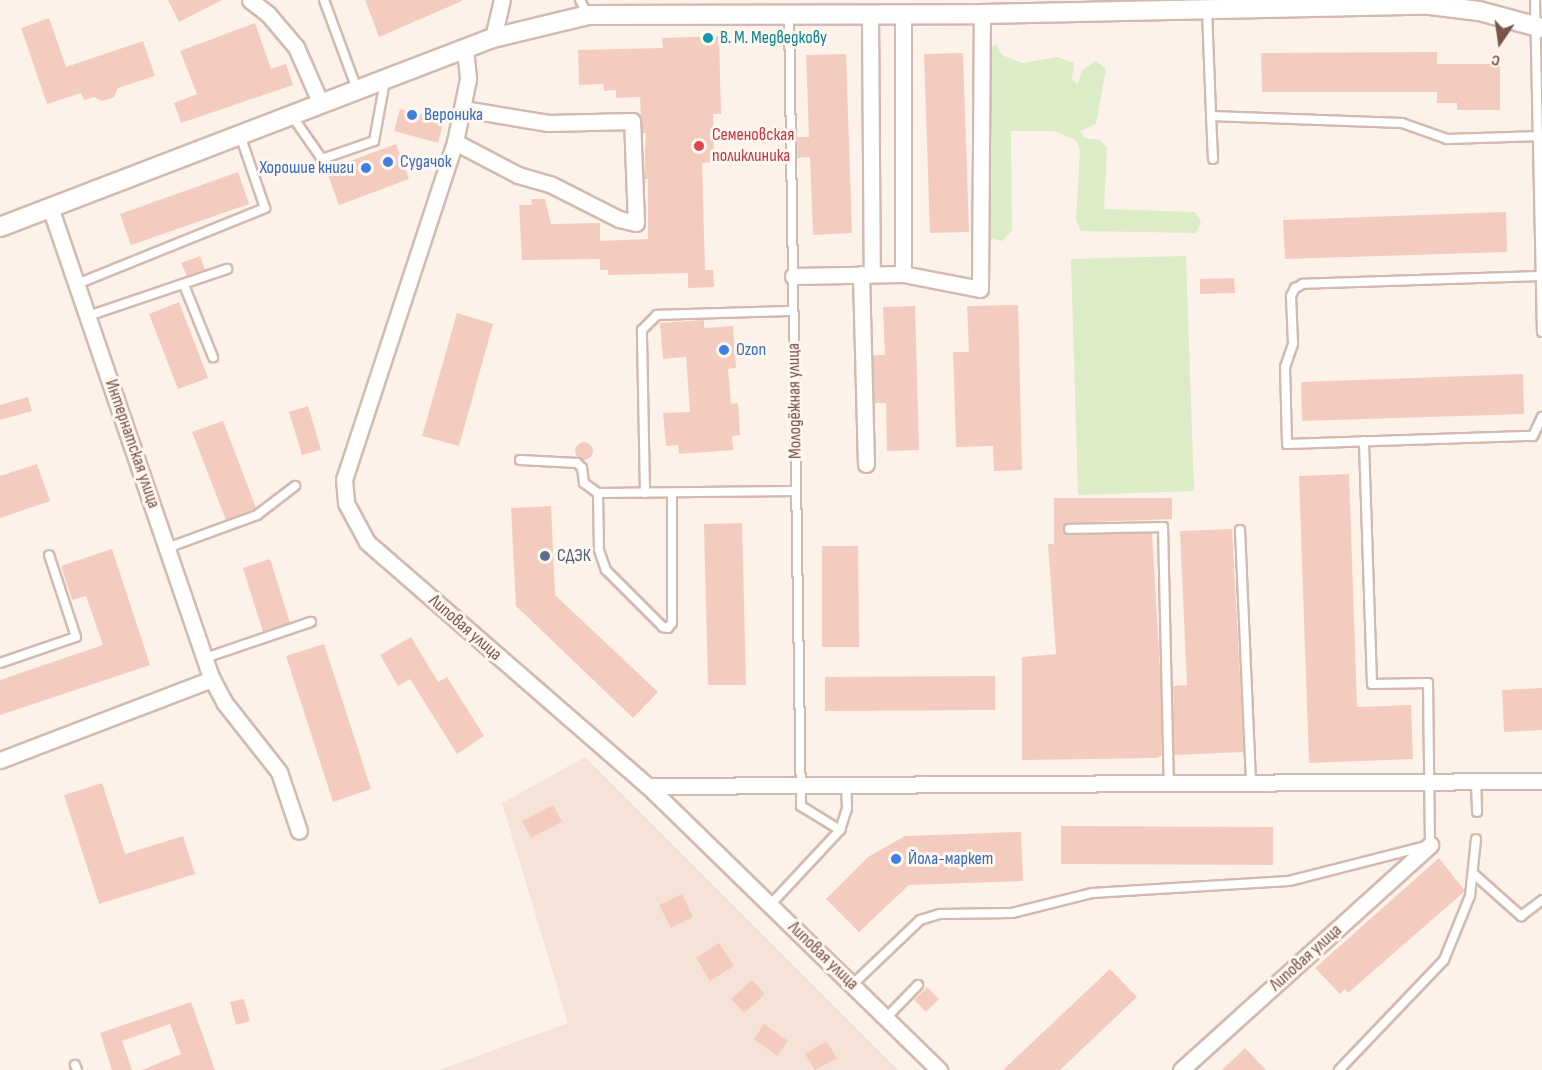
<!DOCTYPE html>
<meta charset="utf-8">
<style>
body{margin:0}
#map{position:relative;width:1542px;height:1070px;overflow:hidden;background:#fdf2e9;font-family:"Sofia Sans Condensed",sans-serif}
div>[style]{position:absolute}
[style*='--x']{left:calc(var(--x)*1px);top:calc(var(--y)*1px);width:calc(var(--w)*1px);rotate:calc(var(--a)*1deg)}
.residential>*{inset:0;background:#f5e3d7}
.green>*{inset:0;background:#dcecc6}
.building>*{inset:0;background:#f4ccbf}
.round{border-radius:50%}
.roads{filter:drop-shadow(2px 0 #d3bab0) drop-shadow(-2px 0 #d3bab0) drop-shadow(0 2px #d3bab0) drop-shadow(0 -2px #d3bab0)}
.service>*{height:8px;margin:-4px;padding:0 4px;transform-origin:4px;border-radius:4px;background:#fff}
.minor>*{height:15px;margin:-7.5px;padding:0 7.5px;transform-origin:7.5px;border-radius:7.5px;background:#fff}
.tertiary>*{height:18px;margin:-9px;padding:0 9px;transform-origin:9px;border-radius:9px;background:#fff}
.dots>*{width:16px;height:16px;translate:-50% -50%;box-sizing:border-box;border:3px solid #fff7f0;border-radius:50%}
span{translate:-50% -50%;white-space:nowrap;text-align:center;line-height:1.15;-webkit-text-stroke:6px #fff7f0;paint-order:stroke}
.culture-label{font-size:18px;color:#0d838f}
.left{translate:0 -50%;text-align:left}
.shop-label{font-size:18px;color:#366cbe}
.right{translate:-100% -50%;text-align:right}
.health-label{font-size:18px;color:#be3a42}
.street-label{font-size:18px;color:#79544b}
.service-label{font-size:18px;color:#4e5e75}
.north{position:absolute;left:1470px;top:12px;width:60px;height:60px;-webkit-text-stroke:4px #fff7f0;paint-order:stroke;rotate:193deg;font-size:16px;font-weight:700;line-height:24px;text-align:center;color:#79544b}
.north::after{content:'';display:block;margin:auto;width:21px;height:27px;background:#79544b;clip-path:polygon(50% 0,100% 100%,50% 72%,0 100%)}
</style>
<div id="map">
<div class="residential">
<div style="clip-path:polygon(585px 757px,898px 1070px,439px 1070px,568px 1023px,502px 803px)"></div>
</div>
<div class="green">
<div style="clip-path:polygon(996px 44px,1002px 55px,1022px 63px,1058px 57px,1074px 63px,1072px 80px,1078px 84px,1082px 70px,1096px 61px,1106px 69px,1096px 124px,1080px 131px,1085px 138px,1100px 140px,1107px 148px,1104px 209px,1195px 212px,1201px 222px,1196px 233px,1081px 231px,1076px 220px,1080px 151px,1076px 140px,1054px 131px,1011px 131px,1012px 230px,1002px 241px,988px 238px,990px 48px)"></div>
<div style="clip-path:polygon(1186px 256px,1194px 491px,1078px 495px,1071px 259px)"></div>
</div>
<div class="building">
<div style="clip-path:polygon(168px 0,222px 0,179px 22px)"></div>
<div style="clip-path:polygon(365px 0,462px 0,462px 1px,379px 37px)"></div>
<div style="clip-path:polygon(49px 18px,66px 67px,143px 41px,155px 76px,118px 88px,114px 97px,102px 101px,94px 97px,84px 100px,81px 93px,47px 104px,21px 28px)"></div>
<div style="clip-path:polygon(255px 23px,271px 69px,286px 64px,293px 85px,181px 123px,174px 103px,197px 94px,180px 51px)"></div>
<div style="clip-path:polygon(719px 36px,721px 114px,713px 114px,714px 162px,702px 163px,705px 270px,713px 270px,714px 287px,688px 288px,688px 273px,608px 275px,608px 270px,600px 270px,600px 259px,522px 260px,519px 205px,532px 205px,531px 199px,545px 199px,551px 224px,600px 223px,600px 241px,648px 239px,648px 179px,644px 179px,646px 133px,642px 133px,640px 97px,616px 98px,616px 90px,604px 91px,603px 84px,579px 85px,578px 50px,663px 48px,662px 38px)"></div>
<div style="clip-path:polygon(1437px 52px,1437px 64px,1500px 64px,1500px 110px,1457px 110px,1457px 103px,1437px 103px,1437px 92px,1262px 92px,1261px 53px)"></div>
<div style="clip-path:polygon(963px 53px,969px 232px,930px 233px,924px 54px)"></div>
<div style="clip-path:polygon(846px 54px,852px 233px,813px 235px,810px 157px,797px 158px,797px 137px,809px 137px,806px 55px)"></div>
<div style="clip-path:polygon(400px 109px,444px 120px,438px 143px,394px 131px)"></div>
<div style="clip-path:polygon(396px 144px,409px 179px,339px 205px,326px 170px)"></div>
<div style="clip-path:polygon(238px 172px,249px 204px,131px 245px,120px 214px)"></div>
<div style="clip-path:polygon(1506px 212px,1507px 252px,1285px 259px,1283px 220px)"></div>
<div style="clip-path:polygon(200px 256px,205px 270px,187px 276px,181px 263px)"></div>
<div style="clip-path:polygon(1234px 278px,1235px 293px,1200px 294px,1200px 279px)"></div>
<div style="clip-path:polygon(179px 302px,208px 378px,178px 389px,149px 314px)"></div>
<div style="clip-path:polygon(1018px 305px,1022px 470px,994px 471px,993px 446px,956px 447px,953px 352px,969px 352px,967px 306px)"></div>
<div style="clip-path:polygon(915px 306px,919px 450px,887px 451px,886px 403px,874px 403px,873px 355px,885px 355px,883px 307px)"></div>
<div style="clip-path:polygon(457px 313px,493px 324px,459px 446px,422px 436px)"></div>
<div style="clip-path:polygon(704px 320px,704px 328px,733px 326px,736px 368px,728px 369px,731px 404px,738px 403px,740px 435px,732px 436px,733px 450px,679px 454px,678px 445px,666px 446px,663px 413px,690px 412px,686px 357px,663px 359px,660px 323px)"></div>
<div style="clip-path:polygon(1523px 374px,1524px 414px,1302px 421px,1301px 382px)"></div>
<div style="clip-path:polygon(28px 397px,32px 411px,0 420px,0 405px)"></div>
<div style="clip-path:polygon(308px 406px,321px 450px,302px 455px,289px 412px)"></div>
<div style="clip-path:polygon(223px 421px,256px 508px,226px 520px,192px 432px)"></div>
<div class="round" style="left:575px;top:442px;width:18px;height:18px"></div>
<div style="clip-path:polygon(37px 464px,50px 501px,0 518px,0 476px)"></div>
<div style="clip-path:polygon(1349px 474px,1357px 707px,1411px 705px,1413px 759px,1309px 763px,1299px 476px)"></div>
<div style="clip-path:polygon(1054px 498px,1172px 498px,1172px 519px,1069px 523px,1063px 529px,1069px 535px,1152px 533px,1161px 686px,1162px 755px,1157px 758px,1022px 760px,1022px 657px,1056px 654px,1048px 544px,1054px 544px)"></div>
<div style="clip-path:polygon(551px 506px,555px 595px,658px 692px,633px 718px,516px 606px,511px 508px)"></div>
<div style="clip-path:polygon(742px 523px,746px 685px,708px 685px,704px 524px)"></div>
<div style="clip-path:polygon(1232px 529px,1244px 752px,1174px 755px,1173px 686px,1187px 685px,1180px 531px)"></div>
<div style="clip-path:polygon(822px 546px,858px 546px,859px 647px,822px 647px)"></div>
<div style="clip-path:polygon(112px 549px,150px 665px,0 715px,0 680px,103px 645px,86px 596px,72px 600px,61px 566px)"></div>
<div style="clip-path:polygon(270px 559px,290px 623px,263px 632px,243px 568px)"></div>
<div style="clip-path:polygon(411px 637px,438px 682px,447px 677px,484px 736px,457px 754px,410px 679px,398px 686px,380px 655px)"></div>
<div style="clip-path:polygon(324px 644px,371px 789px,333px 802px,286px 656px)"></div>
<div style="clip-path:polygon(995px 676px,995px 710px,825px 711px,825px 677px)"></div>
<div style="clip-path:polygon(1542px 688px,1542px 730px,1504px 732px,1502px 690px)"></div>
<div style="clip-path:polygon(102px 783px,125px 854px,183px 836px,195px 874px,99px 904px,64px 795px)"></div>
<div style="clip-path:polygon(553px 805px,562px 822px,531px 838px,522px 821px)"></div>
<div style="clip-path:polygon(1061px 826px,1273px 827px,1273px 865px,1061px 864px)"></div>
<div style="clip-path:polygon(1021px 832px,1023px 881px,909px 885px,859px 932px,826px 899px,868px 857px,905px 836px)"></div>
<div style="clip-path:polygon(1439px 858px,1465px 891px,1348px 993px,1345px 989px,1340px 994px,1315px 968px)"></div>
<div style="clip-path:polygon(682px 894px,693px 917px,671px 928px,659px 905px)"></div>
<div style="clip-path:polygon(719px 943px,734px 966px,710px 981px,696px 958px)"></div>
<div style="clip-path:polygon(1110px 969px,1137px 997px,1060px 1070px,1003px 1070px)"></div>
<div style="clip-path:polygon(752px 980px,765px 994px,744px 1013px,731px 999px)"></div>
<div style="clip-path:polygon(927px 987px,939px 999px,926px 1012px,914px 1000px)"></div>
<div style="clip-path:polygon(244px 999px,250px 1021px,236px 1025px,230px 1002px)"></div>
<div style="clip-path:polygon(191px 1002px,215px 1070px,142px 1070px,181px 1054px,170px 1024px,122px 1041px,132px 1070px,112px 1070px,100px 1033px)"></div>
<div style="clip-path:polygon(764px 1024px,788px 1041px,777px 1056px,754px 1039px)"></div>
<div style="clip-path:polygon(826px 1041px,837px 1058px,815px 1070px,805px 1054px)"></div>
<div style="clip-path:polygon(1245px 1048px,1266px 1070px,1222px 1070px)"></div>
</div>
<div class="roads">
<div class="service">
<div style="--x:324;--y:0;--w:95;--a:69.7"></div>
<div style="--x:580;--y:0;--w:16;--a:63"></div>
<div style="--x:1535;--y:0;--w:332;--a:88.8"></div>
<div style="--x:1207;--y:10;--w:106;--a:87.8"></div>
<div style="--x:1211;--y:116;--w:191;--a:2.1"></div>
<div style="--x:1402;--y:123;--w:48;--a:19.6"></div>
<div style="--x:1447;--y:139;--w:95;--a:-1.8"></div>
<div style="--x:789;--y:15;--w:791;--a:89.13"></div>
<div style="--x:801;--y:806;--w:46;--a:31.6"></div>
<div style="--x:292;--y:116;--w:52;--a:55.1"></div>
<div style="--x:322;--y:159;--w:55;--a:-19.1"></div>
<div style="--x:374;--y:141;--w:61;--a:-79.6"></div>
<div style="--x:1211;--y:116;--w:43;--a:87.3"></div>
<div style="--x:1540;--y:276;--w:237;--a:178.1"></div>
<div style="--x:1303;--y:284;--w:9;--a:153"></div>
<div style="--x:1295;--y:288;--w:9;--a:117"></div>
<div style="--x:1291;--y:296;--w:48;--a:87.6"></div>
<div style="--x:1293;--y:344;--w:24;--a:109"></div>
<div style="--x:1285;--y:367;--w:77;--a:88.5"></div>
<div style="--x:1287;--y:444;--w:246;--a:-1.9"></div>
<div style="--x:1533;--y:436;--w:21;--a:-65"></div>
<div style="--x:77;--y:284;--w:203;--a:-22"></div>
<div style="--x:265;--y:208;--w:77;--a:-108.9"></div>
<div style="--x:184;--y:285;--w:78;--a:68.1"></div>
<div style="--x:88;--y:316;--w:147;--a:-18.7"></div>
<div style="--x:520;--y:460;--w:57;--a:3"></div>
<div style="--x:577;--y:463;--w:7;--a:45"></div>
<div style="--x:582;--y:468;--w:15;--a:82"></div>
<div style="--x:584;--y:483;--w:17;--a:36"></div>
<div style="--x:598;--y:493;--w:198;--a:-0.6"></div>
<div style="--x:598;--y:493;--w:57;--a:89"></div>
<div style="--x:599;--y:550;--w:21;--a:71"></div>
<div style="--x:606;--y:570;--w:81;--a:45"></div>
<div style="--x:663;--y:627;--w:5;--a:11"></div>
<div style="--x:668;--y:628;--w:6;--a:-51"></div>
<div style="--x:672;--y:623;--w:130;--a:-90"></div>
<div style="--x:645;--y:493;--w:163;--a:-91.1"></div>
<div style="--x:642;--y:330;--w:21;--a:-45"></div>
<div style="--x:657;--y:315;--w:136;--a:-1.7"></div>
<div style="--x:1069;--y:529;--w:94;--a:-1.2"></div>
<div style="--x:1163;--y:527;--w:255;--a:88.7"></div>
<div style="--x:1240;--y:530;--w:251;--a:87.5"></div>
<div style="--x:167;--y:548;--w:96;--a:-20.1"></div>
<div style="--x:257;--y:515;--w:48;--a:-37.3"></div>
<div style="--x:205;--y:658;--w:112;--a:-18.8"></div>
<div style="--x:0;--y:663;--w:80;--a:-18.9"></div>
<div style="--x:76;--y:637;--w:86;--a:-108.2"></div>
<div style="--x:1476;--y:781;--w:31;--a:88"></div>
<div style="--x:1475;--y:875;--w:62;--a:41.7"></div>
<div style="--x:1521;--y:916;--w:26;--a:-37"></div>
<div style="--x:770;--y:905;--w:103;--a:-47"></div>
<div style="--x:840;--y:830;--w:22;--a:-72"></div>
<div style="--x:847;--y:809;--w:23;--a:-92"></div>
<div style="--x:852;--y:985;--w:94;--a:-43.7"></div>
<div style="--x:920;--y:920;--w:21;--a:-17"></div>
<div style="--x:940;--y:914;--w:72;--a:-0.8"></div>
<div style="--x:1012;--y:913;--w:82;--a:-14"></div>
<div style="--x:1092;--y:893;--w:197;--a:-3.5"></div>
<div style="--x:1289;--y:881;--w:146;--a:-14.3"></div>
<div style="--x:1430;--y:845;--w:162;--a:-90.7"></div>
<div style="--x:1428;--y:683;--w:56;--a:179"></div>
<div style="--x:1372;--y:684;--w:243;--a:-91.9"></div>
<div style="--x:886;--y:1018;--w:46;--a:-45.9"></div>
<div style="--x:75;--y:1065;--w:5;--a:68"></div>
<div style="--x:1339;--y:1070;--w:152;--a:-46.3"></div>
<div style="--x:1444;--y:960;--w:69;--a:-67.9"></div>
<div style="--x:1470;--y:896;--w:57;--a:-84"></div>
</div>
<div class="minor">
<div style="--x:250;--y:0;--w:23;--a:38"></div>
<div style="--x:268;--y:14;--w:43;--a:49.7"></div>
<div style="--x:296;--y:47;--w:62;--a:66.3"></div>
<div style="--x:903;--y:14;--w:260;--a:90"></div>
<div style="--x:903;--y:274;--w:78;--a:11"></div>
<div style="--x:980;--y:289;--w:275;--a:-89.6"></div>
<div style="--x:870;--y:15;--w:259;--a:89.6"></div>
<div style="--x:493;--y:38;--w:39;--a:-77"></div>
<div style="--x:465;--y:49;--w:30;--a:84"></div>
<div style="--x:468;--y:79;--w:64;--a:101.7"></div>
<div style="--x:455;--y:142;--w:355;--a:108.2"></div>
<div style="--x:344;--y:479;--w:24;--a:85"></div>
<div style="--x:346;--y:503;--w:44;--a:61.7"></div>
<div style="--x:367;--y:542;--w:372;--a:41"></div>
<div style="--x:648;--y:786;--w:407;--a:44.3"></div>
<div style="--x:455;--y:142;--w:71;--a:27.6"></div>
<div style="--x:518;--y:175;--w:33;--a:16"></div>
<div style="--x:550;--y:184;--w:77;--a:26.9"></div>
<div style="--x:619;--y:219;--w:17;--a:13"></div>
<div style="--x:636;--y:223;--w:102;--a:-92.2"></div>
<div style="--x:632;--y:121;--w:84;--a:178.6"></div>
<div style="--x:548;--y:123;--w:86;--a:-170.6"></div>
<div style="--x:51;--y:210;--w:496;--a:71.1"></div>
<div style="--x:212;--y:679;--w:26;--a:62"></div>
<div style="--x:224;--y:702;--w:89;--a:51.8"></div>
<div style="--x:279;--y:772;--w:62;--a:71.3"></div>
<div style="--x:861;--y:274;--w:190;--a:88.5"></div>
<div style="--x:793;--y:276;--w:110;--a:-1"></div>
<div style="--x:0;--y:760;--w:227;--a:-20.9"></div>
<div style="--x:648;--y:786;--w:894;--a:-0.32"></div>
<div style="--x:1181;--y:1070;--w:336;--a:-42.1"></div>
</div>
<div class="tertiary">
<div style="--x:0;--y:227;--w:528;--a:-20.98"></div>
<div style="--x:493;--y:38;--w:98;--a:-13.6"></div>
<div style="--x:588;--y:15;--w:394;--a:-0.1"></div>
<div style="--x:982;--y:14;--w:448;--a:-1.2"></div>
<div style="--x:1430;--y:5;--w:49;--a:7"></div>
<div style="--x:1479;--y:11;--w:65;--a:15.1"></div>
</div>
</div>
<div class="dots">
<div style="left:708px;top:38px;background:#0f9aa8"></div>
<div style="left:412px;top:115px;background:#3f7fe0"></div>
<div style="left:699px;top:146px;background:#e0444e"></div>
<div style="left:388px;top:162px;background:#3f7fe0"></div>
<div style="left:366px;top:168px;background:#3f7fe0"></div>
<div style="left:724px;top:350px;background:#3f7fe0"></div>
<div style="left:545px;top:556px;background:#5c6f8a"></div>
<div style="left:896px;top:859px;background:#3f7fe0"></div>
</div>
<div class="culture-label">
<span class="left" style="left:720px;top:38px">В. М. Медведкову</span>
</div>
<div class="shop-label">
<span class="left" style="left:424px;top:115px">Вероника</span>
<span class="left" style="left:400px;top:162px">Судачок</span>
<span class="right" style="left:354px;top:168px">Хорошие книги</span>
<span class="left" style="left:736px;top:350px">Ozon</span>
<span class="left" style="left:908px;top:859px">Йола-маркет</span>
</div>
<div class="health-label">
<span class="left" style="left:712px;top:146px">Семеновская<br>поликлиника</span>
</div>
<div class="street-label">
<span style="left:795px;top:401px;rotate:-91deg">Молодёжная улица</span>
<span style="left:132px;top:444px;rotate:71deg">Интернатская улица</span>
<span style="left:465px;top:628px;rotate:41deg">Липовая улица</span>
<span style="left:823px;top:956px;rotate:44deg">Липовая улица</span>
<span style="left:1306px;top:958px;rotate:-42deg">Липовая улица</span>
</div>
<div class="service-label">
<span class="left" style="left:557px;top:556px">СДЭК</span>
</div>
<div class="north">С</div>
</div>
